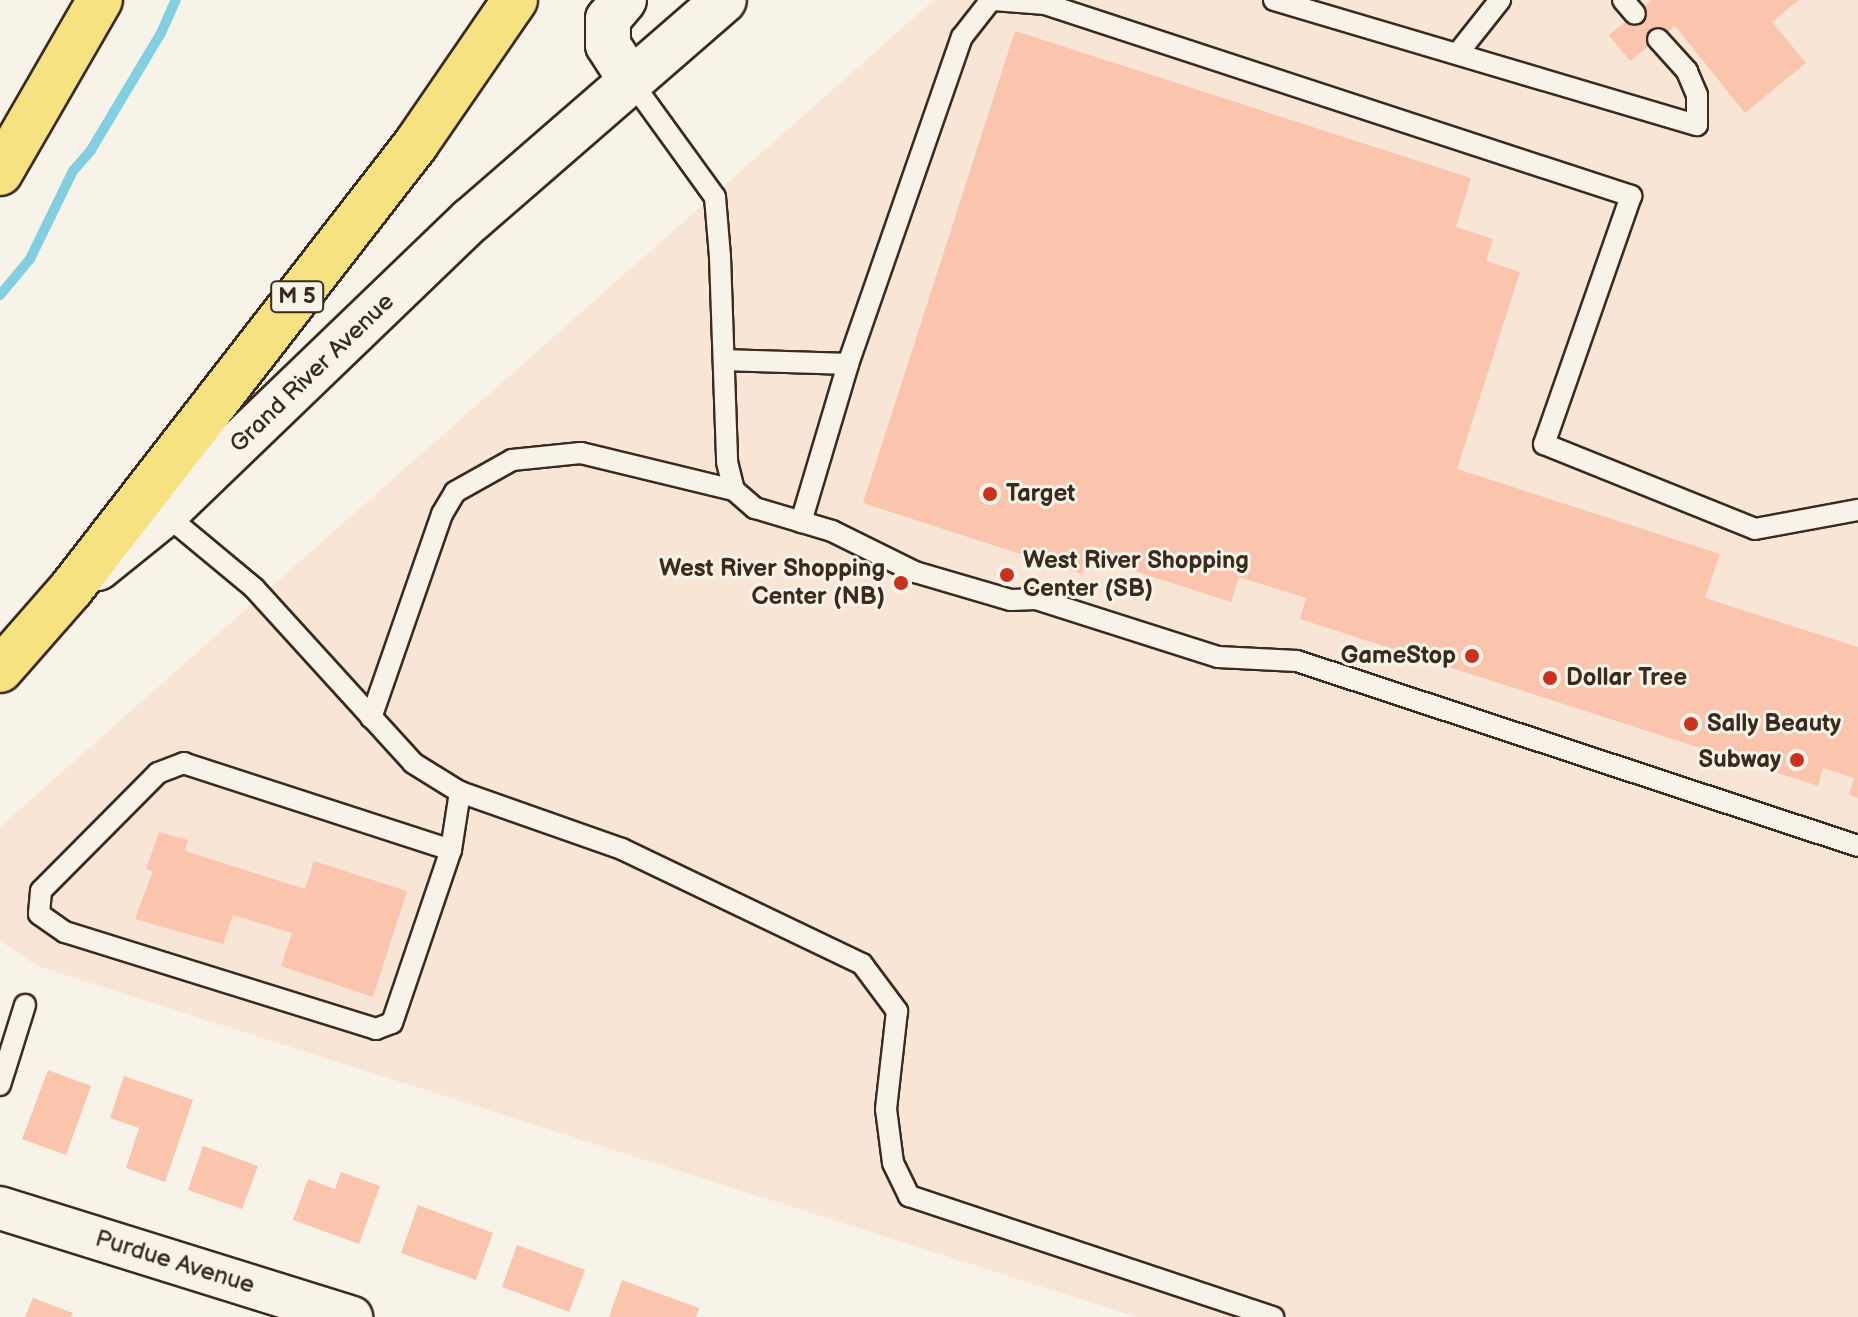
<!DOCTYPE html>
<style>
body{margin:0}
#map{position:relative;width:1858px;height:1317px;overflow:hidden;background:#f7f3e8;font-family:"Balsamiq Sans",sans-serif}
div>[style]{position:absolute}
[style*='--x']{left:calc(var(--x)*1px);top:calc(var(--y)*1px);width:calc(var(--w)*1px);rotate:calc(var(--a)*1deg)}
.built>*{inset:0;background:#f8e5d6}
.stream>*{height:10px;margin:-5px;padding:0 5px;transform-origin:5px;border-radius:5px;background:#82cfe2}
.building>*{inset:0;background:#fbc4ad}
.roads{filter:drop-shadow(2px 0 #3b2a1e) drop-shadow(-2px 0 #3b2a1e) drop-shadow(0 2px #3b2a1e) drop-shadow(0 -2px #3b2a1e)}
.service>*{height:20px;margin:-10px;padding:0 10px;transform-origin:10px;border-radius:10px;background:#f7f3e8}
.minor>*{height:42px;margin:-21px;padding:0 21px;transform-origin:21px;border-radius:21px;background:#f7f3e8}
.secondary>*{height:44px;margin:-22px;padding:0 22px;transform-origin:22px;border-radius:22px;background:#f7f3e8}
.trunk>*{height:44px;margin:-22px;padding:0 22px;transform-origin:22px;border-radius:22px;background:#f7e281}
.motorway>*{height:44px;margin:-22px;padding:0 22px;transform-origin:22px;border-radius:22px;background:#f7e281}
.dots>*{width:22px;height:22px;translate:-50% -50%;box-sizing:border-box;border:4px solid #f7f3e8;border-radius:50%}
span{translate:-50% -50%;white-space:nowrap;text-align:center;line-height:1.15;-webkit-text-stroke:6px #f7f3e8;paint-order:stroke}
.shield-label span{padding:2px 6px;background:#f7f3e8;border:2px solid;border-radius:6px;-webkit-text-stroke-width:0}
.shield-label{font-size:22px;color:#3b2a1e;font-weight:700}
.street-label{font-size:24px;color:#3b2a1e}
.poi-label{font-size:24px;color:#3b2a1e;font-weight:700}
.left{translate:0 -50%;text-align:left}
.right{translate:-100% -50%;text-align:right}
</style>
<div id="map">
<div class="built">
<div style="clip-path:polygon(934px 0,1858px 0,1858px 1317px,1137px 1317px,37px 966px,0 941px,0 827px)"></div>
</div>
<div class="stream">
<div style="--x:0;--y:295;--w:47;--a:-50.2"></div>
<div style="--x:30;--y:259;--w:98;--a:-64"></div>
<div style="--x:73;--y:171;--w:28;--a:-49"></div>
<div style="--x:91;--y:150;--w:136;--a:-59.1"></div>
<div style="--x:161;--y:33;--w:36;--a:-66"></div>
</div>
<div class="building">
<div style="clip-path:polygon(1652px 0,1799px 0,1772px 22px,1806px 63px,1745px 113px,1675px 26px,1630px 61px,1609px 35px)"></div>
<div style="clip-path:polygon(1015px 31px,1471px 178px,1456px 227px,1493px 239px,1486px 261px,1520px 272px,1457px 469px,1720px 554px,1705px 598px,1858px 647px,1858px 798px,1849px 795px,1854px 778px,1823px 768px,1818px 786px,1300px 619px,1306px 598px,1239px 577px,1231px 602px,1088px 556px,1082px 574px,863px 503px)"></div>
<div style="clip-path:polygon(159px 832px,188px 840px,185px 851px,305px 889px,314px 861px,407px 891px,373px 997px,281px 966px,292px 933px,233px 915px,223px 944px,135px 919px,153px 871px,146px 869px)"></div>
<div style="clip-path:polygon(48px 1070px,91px 1086px,66px 1155px,22px 1139px)"></div>
<div style="clip-path:polygon(124px 1076px,193px 1100px,165px 1182px,126px 1168px,139px 1128px,110px 1118px)"></div>
<div style="clip-path:polygon(203px 1146px,258px 1166px,242px 1209px,188px 1190px)"></div>
<div style="clip-path:polygon(341px 1172px,380px 1186px,359px 1244px,293px 1220px,308px 1179px,335px 1189px)"></div>
<div style="clip-path:polygon(418px 1205px,493px 1233px,476px 1280px,401px 1253px)"></div>
<div style="clip-path:polygon(517px 1245px,585px 1270px,569px 1312px,502px 1287px)"></div>
<div style="clip-path:polygon(622px 1280px,699px 1308px,696px 1317px,609px 1317px)"></div>
<div style="clip-path:polygon(33px 1298px,73px 1313px,71px 1317px,25px 1317px)"></div>
</div>
<div class="roads">
<div class="service">
<div style="--x:994;--y:0;--w:51;--a:4.5"></div>
<div style="--x:1045;--y:4;--w:617;--a:18.14"></div>
<div style="--x:1631;--y:196;--w:263;--a:109.3"></div>
<div style="--x:1544;--y:444;--w:227;--a:21.9"></div>
<div style="--x:1755;--y:529;--w:105;--a:-10.5"></div>
<div style="--x:1274;--y:0;--w:441;--a:16.5"></div>
<div style="--x:1697;--y:125;--w:30;--a:-90"></div>
<div style="--x:1697;--y:95;--w:26;--a:-113"></div>
<div style="--x:1687;--y:71;--w:43;--a:-132.2"></div>
<div style="--x:1623;--y:0;--w:18;--a:49"></div>
<div style="--x:1458;--y:53;--w:68;--a:-51.6"></div>
<div style="--x:631;--y:81;--w:143;--a:54.1"></div>
<div style="--x:715;--y:197;--w:60;--a:85.2"></div>
<div style="--x:720;--y:257;--w:205;--a:88"></div>
<div style="--x:727;--y:462;--w:29;--a:76"></div>
<div style="--x:734;--y:490;--w:28;--a:41"></div>
<div style="--x:755;--y:508;--w:80;--a:16.6"></div>
<div style="--x:832;--y:531;--w:93;--a:26.3"></div>
<div style="--x:915;--y:572;--w:100;--a:16.3"></div>
<div style="--x:1011;--y:600;--w:25;--a:-2"></div>
<div style="--x:1036;--y:599;--w:191;--a:17.7"></div>
<div style="--x:1218;--y:657;--w:79;--a:2.9"></div>
<div style="--x:1297;--y:661;--w:591;--a:18.25"></div>
<div style="--x:724;--y:360;--w:124;--a:1.8"></div>
<div style="--x:848;--y:364;--w:346;--a:-70.8"></div>
<div style="--x:962;--y:37;--w:47;--a:-51.9"></div>
<div style="--x:165;--y:514;--w:116;--a:39.7"></div>
<div style="--x:254;--y:588;--w:236;--a:47.7"></div>
<div style="--x:413;--y:763;--w:55;--a:31.7"></div>
<div style="--x:460;--y:792;--w:172;--a:19.4"></div>
<div style="--x:622;--y:849;--w:266;--a:25.6"></div>
<div style="--x:862;--y:964;--w:59;--a:53.3"></div>
<div style="--x:897;--y:1011;--w:99;--a:96.4"></div>
<div style="--x:886;--y:1109;--w:54;--a:82.6"></div>
<div style="--x:893;--y:1163;--w:37;--a:64"></div>
<div style="--x:909;--y:1196;--w:384;--a:18.4"></div>
<div style="--x:801;--y:522;--w:165;--a:-73.4"></div>
<div style="--x:371;--y:718;--w:216;--a:-70.8"></div>
<div style="--x:442;--y:514;--w:26;--a:-59"></div>
<div style="--x:455;--y:492;--w:65;--a:-29.3"></div>
<div style="--x:512;--y:460;--w:69;--a:-5.8"></div>
<div style="--x:581;--y:453;--w:157;--a:13.6"></div>
<div style="--x:451;--y:850;--w:281;--a:-162"></div>
<div style="--x:184;--y:763;--w:28;--a:159"></div>
<div style="--x:158;--y:773;--w:166;--a:134.8"></div>
<div style="--x:41;--y:891;--w:23;--a:95"></div>
<div style="--x:39;--y:914;--w:32;--a:35"></div>
<div style="--x:65;--y:932;--w:326;--a:17.3"></div>
<div style="--x:376;--y:1029;--w:17;--a:-21"></div>
<div style="--x:392;--y:1023;--w:183;--a:-71.2"></div>
<div style="--x:451;--y:850;--w:59;--a:-81.2"></div>
<div style="--x:0;--y:1085;--w:84;--a:-72.6"></div>
</div>
<div class="minor">
<div style="--x:0;--y:1208;--w:368;--a:17.3"></div>
</div>
<div class="secondary">
<div style="--x:624;--y:0;--w:25;--a:130"></div>
<div style="--x:608;--y:19;--w:26;--a:90"></div>
<div style="--x:608;--y:45;--w:43;--a:57.4"></div>
<div style="--x:98;--y:568;--w:86;--a:-38.9"></div>
<div style="--x:165;--y:514;--w:424;--a:-43.9"></div>
<div style="--x:471;--y:220;--w:335;--a:-41"></div>
</div>
<div class="trunk">
<div style="--x:0;--y:173;--w:200;--a:-60"></div>
<div style="--x:0;--y:670;--w:108;--a:-48.8"></div>
</div>
<div class="motorway">
<div style="--x:71;--y:589;--w:563;--a:-52.21"></div>
<div style="--x:416;--y:144;--w:175;--a:-55.5"></div>
</div>
</div>
<div class="dots">
<div style="left:990px;top:494px;background:#c8321e"></div>
<div style="left:1007px;top:575px;background:#c8321e"></div>
<div style="left:901px;top:583px;background:#c8321e"></div>
<div style="left:1472px;top:656px;background:#c8321e"></div>
<div style="left:1550px;top:678px;background:#c8321e"></div>
<div style="left:1691px;top:724px;background:#c8321e"></div>
<div style="left:1797px;top:760px;background:#c8321e"></div>
</div>
<div class="shield-label">
<span style="left:297px;top:297px">M 5</span>
</div>
<div class="street-label">
<span style="left:312px;top:373px;rotate:-44deg">Grand River Avenue</span>
<span style="left:175px;top:1262px;rotate:17deg">Purdue Avenue</span>
</div>
<div class="poi-label">
<span class="left" style="left:1006px;top:494px">Target</span>
<span class="left" style="left:1023px;top:575px">West River Shopping<br>Center (SB)</span>
<span class="right" style="left:885px;top:583px">West River Shopping<br>Center (NB)</span>
<span class="right" style="left:1456px;top:656px">GameStop</span>
<span class="left" style="left:1566px;top:678px">Dollar Tree</span>
<span class="left" style="left:1707px;top:724px">Sally Beauty</span>
<span class="right" style="left:1781px;top:760px">Subway</span>
</div>
</div>
